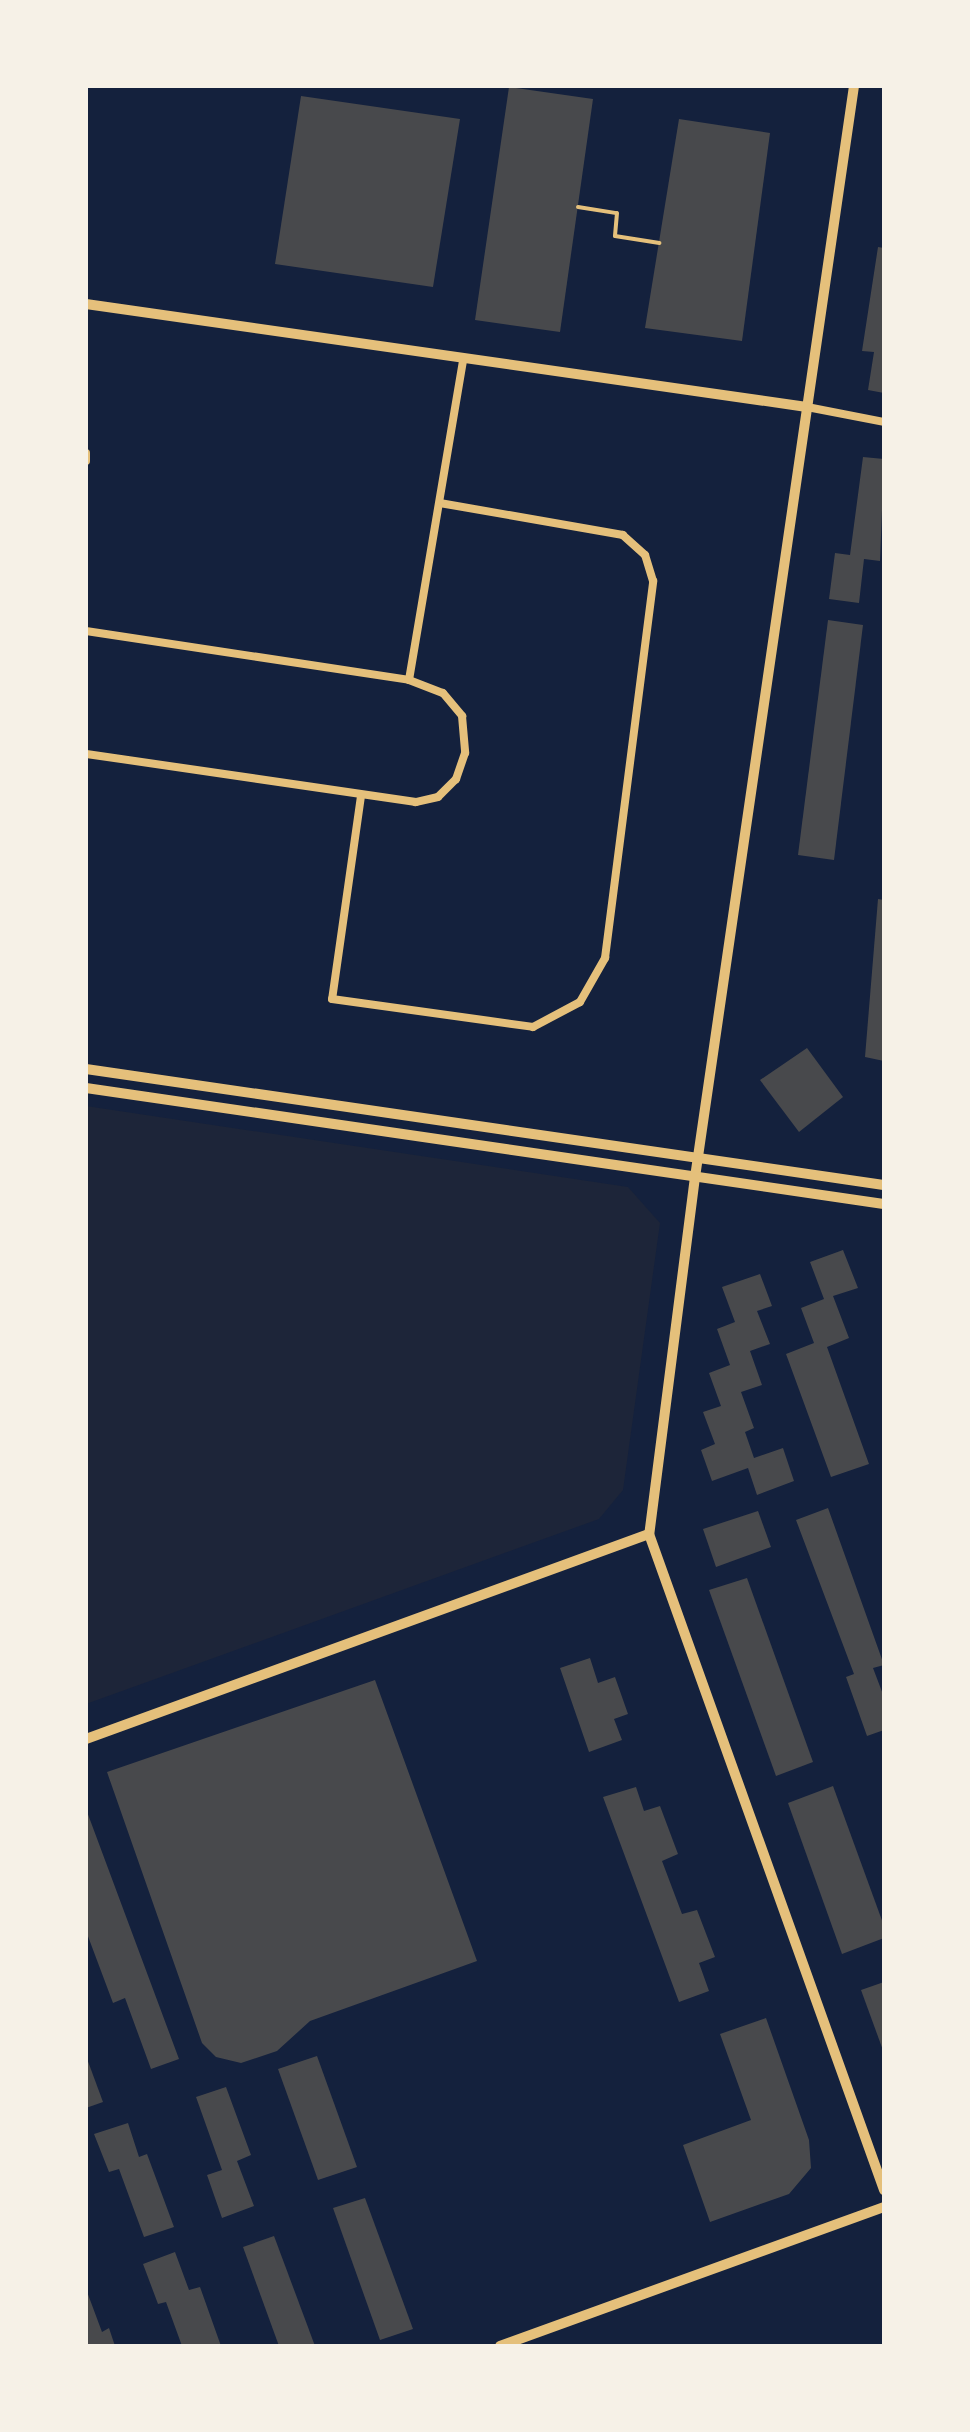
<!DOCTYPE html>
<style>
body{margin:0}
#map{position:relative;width:970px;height:2432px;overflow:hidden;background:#14213d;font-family:Overpass,sans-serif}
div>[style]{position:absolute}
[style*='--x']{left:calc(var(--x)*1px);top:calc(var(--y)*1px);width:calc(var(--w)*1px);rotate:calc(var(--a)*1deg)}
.green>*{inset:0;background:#1d2539}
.building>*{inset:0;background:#48494c}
.path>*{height:4px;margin:-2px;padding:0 2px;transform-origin:2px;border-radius:2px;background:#e5c07b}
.minor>*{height:8px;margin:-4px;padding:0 4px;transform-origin:4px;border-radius:4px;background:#e5c07b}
.tertiary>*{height:10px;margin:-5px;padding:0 5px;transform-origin:5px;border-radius:5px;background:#e5c07b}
span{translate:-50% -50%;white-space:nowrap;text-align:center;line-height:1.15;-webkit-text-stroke:6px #f6f1e7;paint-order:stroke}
.frame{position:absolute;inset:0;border:88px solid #f6f1e7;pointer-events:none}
</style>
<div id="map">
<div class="green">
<div style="clip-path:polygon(86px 1106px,628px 1187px,660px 1223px,623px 1490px,599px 1519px,86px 1704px)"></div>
</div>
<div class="building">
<div style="clip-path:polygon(509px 87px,593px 99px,560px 332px,475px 320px)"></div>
<div style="clip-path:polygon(301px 96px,460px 119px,433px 287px,275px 264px)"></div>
<div style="clip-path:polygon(679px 119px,770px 133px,742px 341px,645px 328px)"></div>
<div style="clip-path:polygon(878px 247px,884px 248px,884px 393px,868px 390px,874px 352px,862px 351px)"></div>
<div style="clip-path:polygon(863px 457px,884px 459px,880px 561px,864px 559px,859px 603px,829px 599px,835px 553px,850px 555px)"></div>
<div style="clip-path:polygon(828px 620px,863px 625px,834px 860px,798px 855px)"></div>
<div style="clip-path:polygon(878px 899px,884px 900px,884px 1061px,865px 1057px)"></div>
<div style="clip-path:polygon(807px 1048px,843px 1097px,799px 1132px,760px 1080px)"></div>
<div style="clip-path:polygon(843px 1250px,858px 1288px,833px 1296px,849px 1338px,827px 1347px,869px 1464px,831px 1477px,786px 1354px,814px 1343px,801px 1308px,824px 1299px,810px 1262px)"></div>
<div style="clip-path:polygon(760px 1274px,772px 1306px,757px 1311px,770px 1344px,750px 1351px,762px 1385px,741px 1392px,754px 1428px,745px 1432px,754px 1458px,783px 1448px,794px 1481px,757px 1495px,748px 1468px,712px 1481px,701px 1450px,715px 1444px,703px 1412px,721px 1406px,709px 1373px,730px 1365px,717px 1329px,735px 1322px,722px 1287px)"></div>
<div style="clip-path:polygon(828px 1508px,884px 1665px,873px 1668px,884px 1697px,884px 1730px,867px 1736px,846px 1677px,854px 1674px,796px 1520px)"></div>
<div style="clip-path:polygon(758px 1511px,771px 1547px,716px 1567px,703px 1529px)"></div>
<div style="clip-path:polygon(747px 1578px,813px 1762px,776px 1776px,709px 1590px)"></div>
<div style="clip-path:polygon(590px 1658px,598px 1683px,615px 1677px,628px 1714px,614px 1719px,622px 1740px,589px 1752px,560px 1668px)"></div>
<div style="clip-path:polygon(375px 1680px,477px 1961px,310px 2021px,277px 2051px,241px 2063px,216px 2057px,202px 2043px,107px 1772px)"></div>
<div style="clip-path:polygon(833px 1786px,884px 1926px,884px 1938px,842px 1954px,788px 1803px)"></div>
<div style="clip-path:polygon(636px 1787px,644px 1811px,660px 1806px,678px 1854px,662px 1861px,682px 1914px,697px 1910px,715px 1957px,699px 1963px,709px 1991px,679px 2002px,603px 1797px)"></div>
<div style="clip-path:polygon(86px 1809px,179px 2059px,151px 2069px,125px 1998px,113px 2003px,86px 1931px)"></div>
<div style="clip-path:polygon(884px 1982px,884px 2053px,861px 1990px)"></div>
<div style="clip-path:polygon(766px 2018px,809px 2140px,811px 2168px,789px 2194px,710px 2222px,683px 2145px,751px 2120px,720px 2034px)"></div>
<div style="clip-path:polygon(86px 2056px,103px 2102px,86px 2108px)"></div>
<div style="clip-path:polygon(317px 2056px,357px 2167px,318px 2180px,278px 2069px)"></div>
<div style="clip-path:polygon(226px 2087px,251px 2155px,237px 2161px,254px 2206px,222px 2218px,207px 2175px,222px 2170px,196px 2097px)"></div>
<div style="clip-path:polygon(128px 2123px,139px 2157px,147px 2154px,174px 2227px,144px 2237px,119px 2169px,109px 2172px,94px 2134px)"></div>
<div style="clip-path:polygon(365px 2198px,413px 2329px,380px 2340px,333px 2208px)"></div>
<div style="clip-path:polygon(274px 2236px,315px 2346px,279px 2346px,243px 2247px)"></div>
<div style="clip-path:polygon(175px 2252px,189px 2290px,200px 2287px,221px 2346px,182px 2346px,166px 2302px,158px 2304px,143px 2264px)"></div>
<div style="clip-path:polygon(86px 2289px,102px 2332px,109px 2328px,115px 2346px,86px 2346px)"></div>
</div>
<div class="path">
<div style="--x:578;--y:207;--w:39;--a:9"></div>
<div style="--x:617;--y:213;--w:23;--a:95"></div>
<div style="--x:615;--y:236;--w:45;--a:9"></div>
</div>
<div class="minor">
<div style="--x:807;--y:407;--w:78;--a:11"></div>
<div style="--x:86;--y:453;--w:8;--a:90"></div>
<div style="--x:86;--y:631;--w:327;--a:8.6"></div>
<div style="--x:409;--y:680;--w:36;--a:21"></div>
<div style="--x:443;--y:693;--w:30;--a:50"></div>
<div style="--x:462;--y:716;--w:37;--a:85"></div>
<div style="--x:465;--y:753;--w:28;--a:109"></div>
<div style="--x:456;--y:779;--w:25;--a:135"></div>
<div style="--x:438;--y:797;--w:23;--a:167"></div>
<div style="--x:416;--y:802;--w:333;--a:-171.7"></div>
<div style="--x:409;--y:680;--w:325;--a:-80.4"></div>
<div style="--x:361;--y:796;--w:205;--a:98.1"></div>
<div style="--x:332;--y:999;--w:203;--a:7.9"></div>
<div style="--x:533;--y:1027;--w:53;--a:-28"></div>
<div style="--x:580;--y:1002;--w:51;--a:-60.4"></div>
<div style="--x:605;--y:958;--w:380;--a:-82.7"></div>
<div style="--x:653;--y:581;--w:27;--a:-107"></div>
<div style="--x:645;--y:555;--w:30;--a:-138"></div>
<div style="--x:623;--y:535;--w:186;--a:-170.1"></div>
</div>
<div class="tertiary">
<div style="--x:854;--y:86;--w:1103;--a:98.29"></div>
<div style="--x:695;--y:1177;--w:360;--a:97.3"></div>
<div style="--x:649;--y:1534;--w:697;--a:70.29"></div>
<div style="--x:86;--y:304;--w:728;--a:8.13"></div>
<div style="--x:86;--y:1069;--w:806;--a:8.27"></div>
<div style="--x:86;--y:1088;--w:806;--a:8.27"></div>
<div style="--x:86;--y:1739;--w:599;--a:-20.01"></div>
<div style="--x:500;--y:2346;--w:408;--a:-19.9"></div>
</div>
<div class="frame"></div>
</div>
